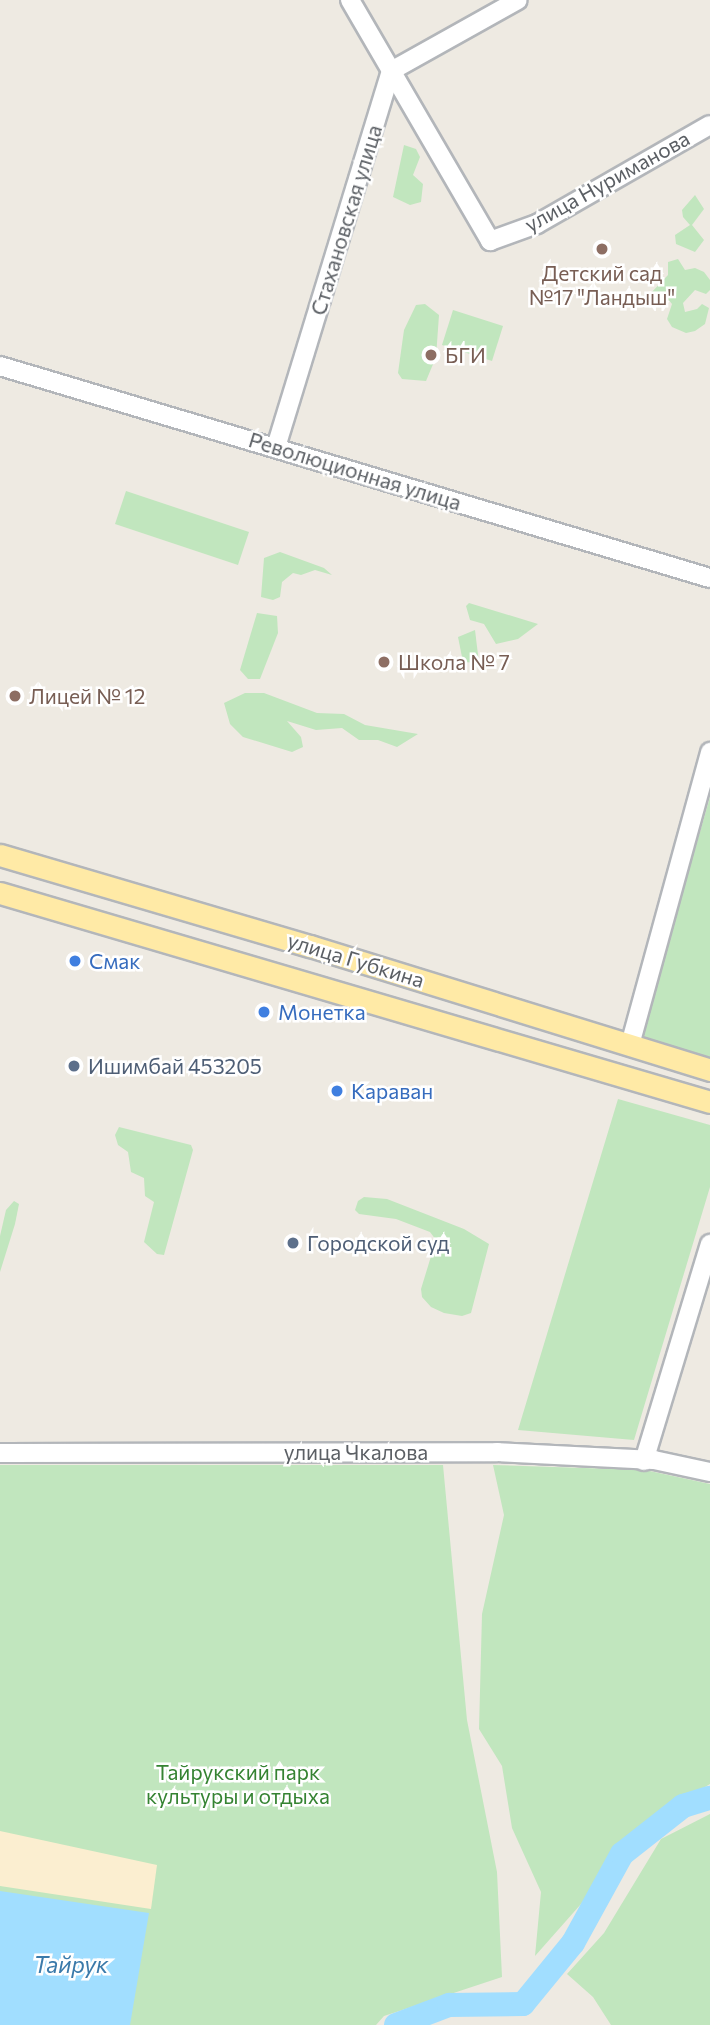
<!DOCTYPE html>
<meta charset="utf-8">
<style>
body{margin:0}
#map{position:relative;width:710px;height:2025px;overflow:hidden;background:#eeeae2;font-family:Commissioner,sans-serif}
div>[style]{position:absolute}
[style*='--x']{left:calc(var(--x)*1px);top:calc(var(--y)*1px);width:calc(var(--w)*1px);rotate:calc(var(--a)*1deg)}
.green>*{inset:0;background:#c1e6be}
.sand>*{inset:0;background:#fbeed0}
.water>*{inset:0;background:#a1deff}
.river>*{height:24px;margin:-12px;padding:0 12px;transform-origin:12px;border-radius:12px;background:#a1deff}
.roads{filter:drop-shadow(2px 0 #b3b6ba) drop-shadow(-2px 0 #b3b6ba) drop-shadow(0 2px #b3b6ba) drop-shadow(0 -2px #b3b6ba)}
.minor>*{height:18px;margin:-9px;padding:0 9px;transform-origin:9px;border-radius:9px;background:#fff}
.major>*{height:21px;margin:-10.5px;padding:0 10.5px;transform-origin:10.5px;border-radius:10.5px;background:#ffeaa6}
.dots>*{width:19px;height:19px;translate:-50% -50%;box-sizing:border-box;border:4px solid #fff;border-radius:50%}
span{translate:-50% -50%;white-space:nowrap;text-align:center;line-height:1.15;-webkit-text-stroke:5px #fff;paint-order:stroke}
.street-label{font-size:21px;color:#5b5f64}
.education-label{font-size:21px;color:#785e54}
.left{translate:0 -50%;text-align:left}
.shop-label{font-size:21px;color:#366cbe}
.service-label{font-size:21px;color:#4e5e75}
.park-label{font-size:21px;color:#358332}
.water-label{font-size:23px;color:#3a7aaa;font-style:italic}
</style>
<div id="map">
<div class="green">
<div style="clip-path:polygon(404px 145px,416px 149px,420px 157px,413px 175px,423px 184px,421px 202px,410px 205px,393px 197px)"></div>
<div style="clip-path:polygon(695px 195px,704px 209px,692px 225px,704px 240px,695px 252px,676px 244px,675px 235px,690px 225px,683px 217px,682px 210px)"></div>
<div style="clip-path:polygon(678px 259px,685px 270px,695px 268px,704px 272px,710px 280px,710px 290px,706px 294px,695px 290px,683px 303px,685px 312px,697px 309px,702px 304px,709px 308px,705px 324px,695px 331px,686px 333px,672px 327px,667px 319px,672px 304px,668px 299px,655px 303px,649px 295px,668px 275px,668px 262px)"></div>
<div style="clip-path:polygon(425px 304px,439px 315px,436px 357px,426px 381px,402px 379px,398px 373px,404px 330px,416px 305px)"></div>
<div style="clip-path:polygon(453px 310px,503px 326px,492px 361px,442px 345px)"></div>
<div style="clip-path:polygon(126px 491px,249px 532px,238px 565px,115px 524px)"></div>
<div style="clip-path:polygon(280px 552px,324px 568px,332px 575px,315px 570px,301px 575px,293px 573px,282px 582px,280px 597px,273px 600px,261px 597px,264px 558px)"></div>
<div style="clip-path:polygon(469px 603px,538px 624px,518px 639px,496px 644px,484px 624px,470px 620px,466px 606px)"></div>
<div style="clip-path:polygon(257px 613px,277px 616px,278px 633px,260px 679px,248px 679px,240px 670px)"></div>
<div style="clip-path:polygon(475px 630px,479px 663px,463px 662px,458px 637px)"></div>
<div style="clip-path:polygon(245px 693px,264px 693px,317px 713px,344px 714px,365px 725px,418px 734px,397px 747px,378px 740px,359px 740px,342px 728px,316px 730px,287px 721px,301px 737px,303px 747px,292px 752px,243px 737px,230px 724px,224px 703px)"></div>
<div style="clip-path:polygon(710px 797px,710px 1057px,641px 1037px)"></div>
<div style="clip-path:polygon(618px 1099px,710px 1125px,710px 1187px,676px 1300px,634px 1440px,518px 1430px)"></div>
<div style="clip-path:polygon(119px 1127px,191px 1145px,193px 1150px,164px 1255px,157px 1254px,144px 1242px,154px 1202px,145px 1196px,144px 1178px,131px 1172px,128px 1152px,118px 1145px,115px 1135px)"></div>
<div style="clip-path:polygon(364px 1197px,387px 1199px,464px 1229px,489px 1244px,471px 1313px,462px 1316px,444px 1313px,431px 1307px,422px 1297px,421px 1289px,436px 1240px,430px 1232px,396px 1219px,359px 1214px,355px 1210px,358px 1201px)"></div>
<div style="clip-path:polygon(14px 1201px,19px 1204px,15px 1224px,0 1272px,0 1236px,6px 1210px)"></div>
<div style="clip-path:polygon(0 1465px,443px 1465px,467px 1720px,497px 1872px,502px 1977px,384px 2016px,376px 2025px,0 2025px)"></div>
<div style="clip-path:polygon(493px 1465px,645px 1470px,710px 1484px,710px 1784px,654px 1818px,614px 1859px,581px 1904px,535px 1956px,541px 1892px,512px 1828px,502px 1766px,479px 1729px,482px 1614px,504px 1515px)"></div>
<div style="clip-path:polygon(710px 1814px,710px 2025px,611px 2025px,593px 1997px,567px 1974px,604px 1933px,661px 1839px)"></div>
</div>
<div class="sand">
<div style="clip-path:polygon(0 1831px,157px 1865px,151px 1909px,0 1886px)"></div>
</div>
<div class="water">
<div style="clip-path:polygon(0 1891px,149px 1913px,130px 2025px,0 2025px)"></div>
</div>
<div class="river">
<div style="--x:396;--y:2025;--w:57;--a:-20.7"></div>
<div style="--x:449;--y:2005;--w:74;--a:-0.8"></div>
<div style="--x:523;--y:2004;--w:79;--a:-50.7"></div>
<div style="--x:573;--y:1943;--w:102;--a:-61.2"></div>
<div style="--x:622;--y:1854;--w:78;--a:-38.2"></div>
<div style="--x:683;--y:1806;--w:28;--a:-17"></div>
</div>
<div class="roads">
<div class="minor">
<div style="--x:350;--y:0;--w:279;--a:59.8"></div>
<div style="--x:490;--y:241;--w:50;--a:-19.9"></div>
<div style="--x:537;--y:224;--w:199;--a:-29.8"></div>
<div style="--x:391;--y:71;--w:145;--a:-29.2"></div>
<div style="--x:0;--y:366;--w:741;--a:16.63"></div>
<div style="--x:276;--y:447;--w:393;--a:-73"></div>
<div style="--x:630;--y:1045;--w:304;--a:-74.7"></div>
<div style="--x:0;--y:1453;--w:497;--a:-0.1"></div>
<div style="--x:497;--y:1452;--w:157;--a:2.9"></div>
<div style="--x:654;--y:1460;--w:57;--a:12.1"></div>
<div style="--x:644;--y:1461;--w:227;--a:-73.1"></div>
</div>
<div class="major">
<div style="--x:0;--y:855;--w:323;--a:16.4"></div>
<div style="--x:310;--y:946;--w:419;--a:17.2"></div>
<div style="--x:0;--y:893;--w:740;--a:16.4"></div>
</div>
</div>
<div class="dots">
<div style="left:602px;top:249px;background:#8d6e63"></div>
<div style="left:431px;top:355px;background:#8d6e63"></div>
<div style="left:384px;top:662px;background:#8d6e63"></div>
<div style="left:15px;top:696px;background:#8d6e63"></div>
<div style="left:75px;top:961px;background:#3f7fe0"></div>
<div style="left:264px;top:1012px;background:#3f7fe0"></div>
<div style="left:74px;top:1066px;background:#5c6f8a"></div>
<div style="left:337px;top:1091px;background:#3f7fe0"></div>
<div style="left:293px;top:1243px;background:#5c6f8a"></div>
</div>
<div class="street-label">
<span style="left:607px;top:181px;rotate:-29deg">улица Нуриманова</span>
<span style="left:346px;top:220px;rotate:-73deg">Стахановская улица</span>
<span style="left:355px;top:471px;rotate:17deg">Революционная улица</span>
<span style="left:356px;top:960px;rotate:17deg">улица Губкина</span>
<span style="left:356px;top:1452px">улица Чкалова</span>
</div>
<div class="education-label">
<span style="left:602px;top:285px">Детский сад<br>№17 "Ландыш"</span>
<span class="left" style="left:445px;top:355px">БГИ</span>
<span class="left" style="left:398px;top:662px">Школа № 7</span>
<span class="left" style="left:29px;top:696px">Лицей № 12</span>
</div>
<div class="shop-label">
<span class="left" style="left:89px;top:961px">Смак</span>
<span class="left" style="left:278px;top:1012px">Монетка</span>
<span class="left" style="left:351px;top:1091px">Караван</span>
</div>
<div class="service-label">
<span class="left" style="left:88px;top:1066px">Ишимбай 453205</span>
<span class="left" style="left:307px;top:1243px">Городской суд</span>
</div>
<div class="park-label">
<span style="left:238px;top:1784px">Тайрукский парк<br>культуры и отдыха</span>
</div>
<div class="water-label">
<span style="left:71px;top:1964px">Тайрук</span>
</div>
</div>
